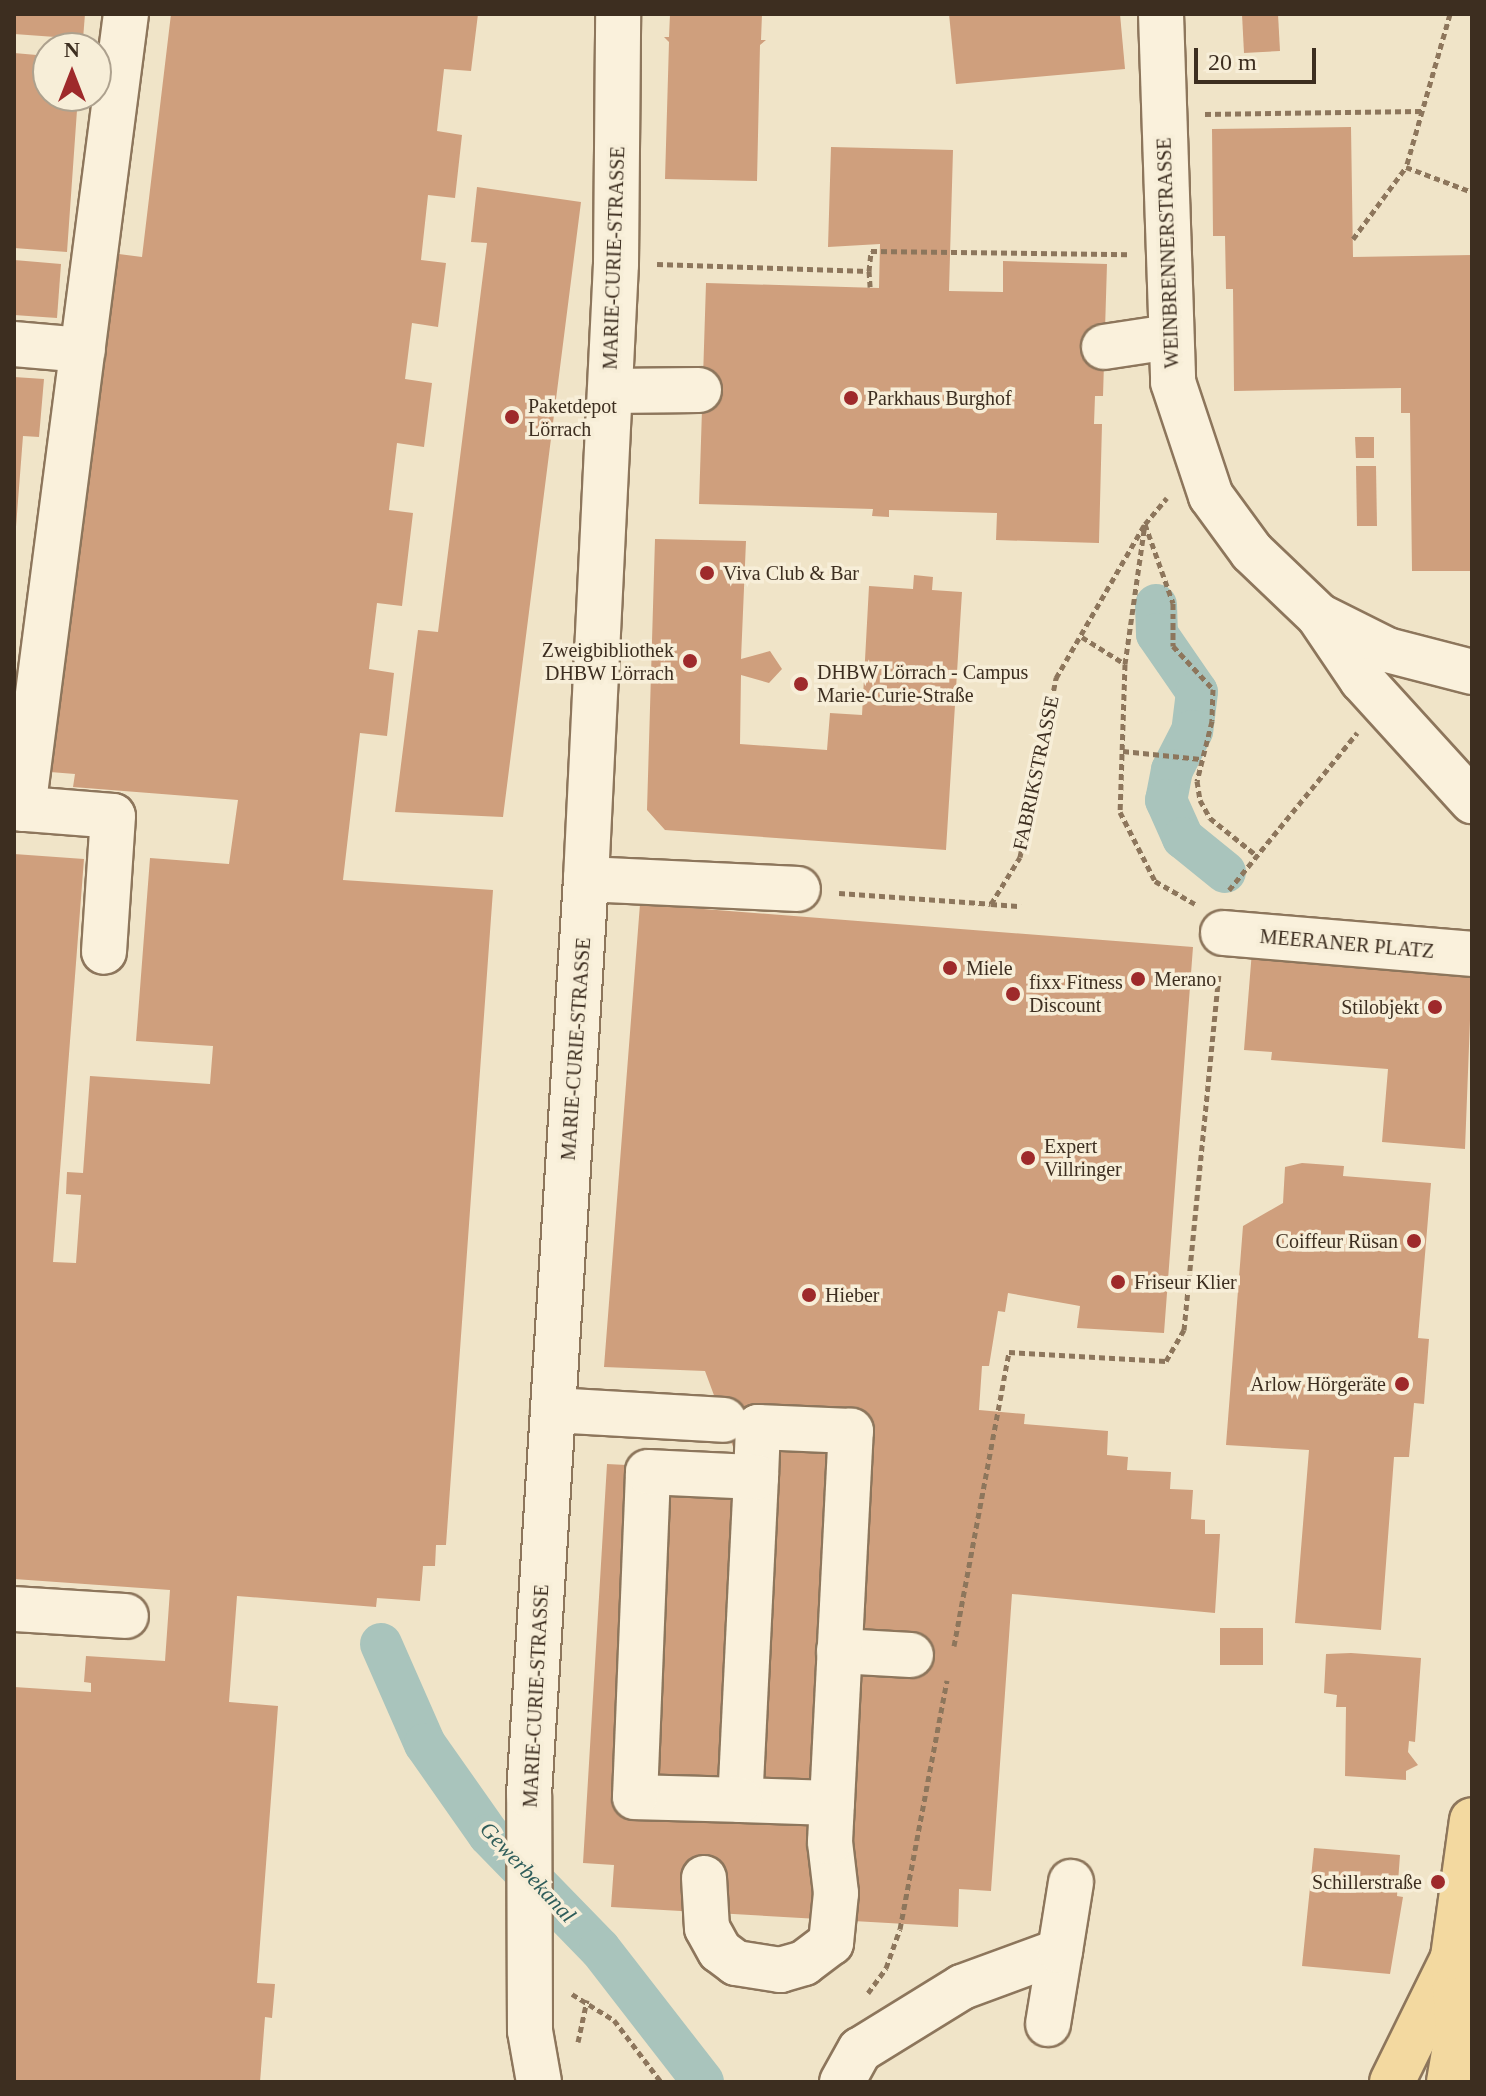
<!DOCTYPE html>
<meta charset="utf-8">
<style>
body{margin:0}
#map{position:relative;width:1486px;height:2096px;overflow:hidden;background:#f0e4c8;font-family:Georgia,serif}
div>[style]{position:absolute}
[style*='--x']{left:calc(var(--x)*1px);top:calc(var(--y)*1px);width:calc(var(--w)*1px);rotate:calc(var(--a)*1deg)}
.canal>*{height:42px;margin:-21px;padding:0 21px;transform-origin:21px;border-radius:21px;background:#a9c4bc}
.building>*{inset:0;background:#cf9f7d}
.path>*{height:5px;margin-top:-2.5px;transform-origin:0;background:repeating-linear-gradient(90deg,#8d765c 0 6px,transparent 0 10px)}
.roads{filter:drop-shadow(2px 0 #8d765c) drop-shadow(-2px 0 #8d765c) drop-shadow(0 2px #8d765c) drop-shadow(0 -2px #8d765c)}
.minor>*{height:44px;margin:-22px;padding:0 22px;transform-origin:22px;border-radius:22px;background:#faf1dc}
.major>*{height:44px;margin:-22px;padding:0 22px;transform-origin:22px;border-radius:22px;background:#f3d9a0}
.dots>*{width:22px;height:22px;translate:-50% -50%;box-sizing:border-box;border:4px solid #f7eed8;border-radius:50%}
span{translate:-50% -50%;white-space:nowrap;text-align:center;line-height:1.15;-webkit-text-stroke:7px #f7eed8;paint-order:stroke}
.street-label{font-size:20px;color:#3d2e20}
.poi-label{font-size:20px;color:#3d2e20}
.left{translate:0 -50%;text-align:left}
.right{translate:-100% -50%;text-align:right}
.water-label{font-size:22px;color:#2f5d5a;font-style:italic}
.frame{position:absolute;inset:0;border:16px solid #3d2e20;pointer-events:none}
.north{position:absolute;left:32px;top:32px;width:80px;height:80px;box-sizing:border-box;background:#f7eed8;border:2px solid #ada18e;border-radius:50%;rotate:0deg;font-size:22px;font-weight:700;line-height:32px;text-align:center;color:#3d2e20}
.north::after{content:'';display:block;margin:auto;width:28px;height:36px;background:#9e2a2b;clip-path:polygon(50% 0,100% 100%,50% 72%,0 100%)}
.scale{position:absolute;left:1194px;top:48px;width:122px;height:36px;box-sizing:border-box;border:4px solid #3d2e20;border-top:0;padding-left:10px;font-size:24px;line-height:28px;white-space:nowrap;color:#3d2e20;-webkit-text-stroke:6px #f7eed8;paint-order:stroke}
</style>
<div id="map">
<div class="canal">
<div style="--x:1156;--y:605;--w:29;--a:88"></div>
<div style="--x:1157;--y:634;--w:70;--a:55.4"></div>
<div style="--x:1197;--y:692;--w:39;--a:97"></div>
<div style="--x:1192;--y:731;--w:44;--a:117.1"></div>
<div style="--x:1172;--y:770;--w:31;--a:101"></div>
<div style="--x:1166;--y:800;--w:42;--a:65.9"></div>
<div style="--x:1183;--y:838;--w:54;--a:39"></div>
<div style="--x:381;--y:1644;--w:109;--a:66.3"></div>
<div style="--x:425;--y:1744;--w:111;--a:54.9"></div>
<div style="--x:489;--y:1835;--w:159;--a:45.8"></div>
<div style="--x:600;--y:1949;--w:168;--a:52.2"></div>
</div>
<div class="building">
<div style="clip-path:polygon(14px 14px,85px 14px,83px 39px,14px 34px)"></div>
<div style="clip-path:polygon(171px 14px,478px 14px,471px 71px,444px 69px,437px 131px,462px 135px,455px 198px,428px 195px,421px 260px,446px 263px,438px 327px,412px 323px,405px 379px,432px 383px,424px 447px,397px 443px,389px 510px,413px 513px,402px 606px,377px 603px,369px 669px,394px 673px,387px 736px,360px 733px,343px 880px,493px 890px,446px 1545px,436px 1545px,435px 1566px,423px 1566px,420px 1601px,377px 1598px,376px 1607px,237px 1596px,229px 1702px,278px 1706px,257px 1983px,275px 1984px,272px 2018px,265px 2017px,260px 2082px,14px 2082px,14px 1687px,91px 1692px,91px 1683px,84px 1682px,86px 1656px,165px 1661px,170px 1590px,14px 1579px,14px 854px,84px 859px,53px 1262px,76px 1263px,81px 1195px,66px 1194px,67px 1172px,83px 1173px,90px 1076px,210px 1084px,213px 1046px,136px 1041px,150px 858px,229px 864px,238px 800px,73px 787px,75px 774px,50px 772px,111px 253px,142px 257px)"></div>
<div style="clip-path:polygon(670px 14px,762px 14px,761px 40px,766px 40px,760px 45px,757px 181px,665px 179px,669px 42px,664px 37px,669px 37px)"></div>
<div style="clip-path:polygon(949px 14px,1120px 14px,1125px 69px,956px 84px)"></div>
<div style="clip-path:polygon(1242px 14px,1278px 14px,1280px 51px,1244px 53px)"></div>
<div style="clip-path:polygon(14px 53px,48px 56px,48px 96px,78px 96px,67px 252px,14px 248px)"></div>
<div style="clip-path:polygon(1351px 127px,1353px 257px,1472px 255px,1472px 571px,1412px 571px,1410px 413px,1401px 413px,1401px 388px,1234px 391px,1233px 289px,1226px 289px,1225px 236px,1213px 236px,1212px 129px)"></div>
<div style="clip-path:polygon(831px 147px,953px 150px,949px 291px,1003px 292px,1003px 261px,1107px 264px,1103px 396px,1095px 396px,1094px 424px,1102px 424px,1099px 543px,996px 540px,997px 513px,889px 510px,889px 517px,872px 516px,873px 509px,699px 504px,706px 283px,879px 288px,880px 244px,828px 247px)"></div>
<div style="clip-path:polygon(477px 187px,581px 202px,503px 817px,395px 812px,418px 630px,438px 632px,487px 243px,471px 242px)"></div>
<div style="clip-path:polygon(14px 260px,61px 264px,57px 318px,14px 315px)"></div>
<div style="clip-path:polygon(14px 377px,44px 379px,39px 437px,23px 436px,16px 527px)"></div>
<div style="clip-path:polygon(1355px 437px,1374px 437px,1374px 458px,1356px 458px)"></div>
<div style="clip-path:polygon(1356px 466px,1376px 466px,1377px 526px,1357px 526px)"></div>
<div style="clip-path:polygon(655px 539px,746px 541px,741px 659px,770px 651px,782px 669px,769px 683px,741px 675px,740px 744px,827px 750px,830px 713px,862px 715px,869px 586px,913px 589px,914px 575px,933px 577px,932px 590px,962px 592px,946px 850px,665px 830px,647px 810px)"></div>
<div style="clip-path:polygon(640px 904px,1193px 947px,1164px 1333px,1077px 1328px,1080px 1306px,1008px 1293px,1005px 1312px,998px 1311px,989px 1366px,982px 1366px,979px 1410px,1025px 1414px,1024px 1424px,1108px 1431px,1107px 1455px,1128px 1457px,1127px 1470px,1171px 1472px,1170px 1489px,1193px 1490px,1191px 1519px,1205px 1520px,1205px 1534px,1220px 1534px,1215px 1613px,1012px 1594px,991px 1891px,959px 1889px,958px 1927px,611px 1907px,614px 1865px,583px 1863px,607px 1464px,742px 1471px,705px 1371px,604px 1367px)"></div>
<div style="clip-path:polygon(1252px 951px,1472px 969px,1465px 1149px,1382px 1142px,1388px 1069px,1271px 1060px,1272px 1052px,1244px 1050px)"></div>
<div style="clip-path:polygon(1302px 1163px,1344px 1166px,1343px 1176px,1431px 1183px,1418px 1338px,1429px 1339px,1424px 1404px,1414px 1403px,1409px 1457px,1394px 1457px,1381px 1630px,1295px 1623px,1309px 1450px,1226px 1445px,1243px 1226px,1283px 1203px,1285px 1167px)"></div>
<div style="clip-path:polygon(1220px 1628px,1263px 1628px,1263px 1665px,1220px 1665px)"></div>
<div style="clip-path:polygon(1351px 1653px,1421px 1658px,1415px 1742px,1409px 1741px,1408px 1752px,1418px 1765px,1406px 1771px,1406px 1780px,1345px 1776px,1346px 1707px,1336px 1707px,1337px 1695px,1324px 1693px,1326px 1654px)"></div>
<div style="clip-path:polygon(1314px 1848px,1400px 1855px,1397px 1896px,1403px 1897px,1390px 1974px,1302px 1966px)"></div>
</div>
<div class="path">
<div style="--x:1450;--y:14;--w:159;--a:106"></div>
<div style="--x:1406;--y:167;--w:71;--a:20.7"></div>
<div style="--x:1205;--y:114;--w:217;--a:-0.8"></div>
<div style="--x:1353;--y:239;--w:89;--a:-53.6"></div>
<div style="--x:657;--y:264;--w:212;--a:1.9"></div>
<div style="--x:869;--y:271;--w:20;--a:-84"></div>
<div style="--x:871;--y:251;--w:258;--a:0.7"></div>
<div style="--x:869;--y:271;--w:16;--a:86"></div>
<div style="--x:1082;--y:637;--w:51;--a:32.1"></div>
<div style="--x:1125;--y:664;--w:148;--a:91.9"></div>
<div style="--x:1120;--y:812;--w:77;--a:63.1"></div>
<div style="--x:1155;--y:881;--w:46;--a:29.9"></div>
<div style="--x:1125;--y:664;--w:141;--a:-81.9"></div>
<div style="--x:1145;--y:524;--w:84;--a:70.5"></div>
<div style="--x:1173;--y:603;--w:43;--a:90"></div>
<div style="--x:1173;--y:646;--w:59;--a:47.1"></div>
<div style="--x:1213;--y:689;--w:32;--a:92"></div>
<div style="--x:1212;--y:721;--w:62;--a:104"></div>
<div style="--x:1197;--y:781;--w:19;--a:81"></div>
<div style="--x:1200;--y:800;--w:21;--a:61"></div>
<div style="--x:1210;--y:818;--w:59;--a:38.8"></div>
<div style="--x:1123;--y:751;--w:78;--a:5.9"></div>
<div style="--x:1229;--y:890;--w:203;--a:-50.8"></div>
<div style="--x:839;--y:893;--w:152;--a:4.1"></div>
<div style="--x:991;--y:904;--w:55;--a:-58.3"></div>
<div style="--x:1020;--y:857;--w:183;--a:-78.6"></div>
<div style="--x:1056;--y:678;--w:178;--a:-60"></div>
<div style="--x:1145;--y:524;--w:34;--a:-50"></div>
<div style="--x:991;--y:904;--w:30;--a:4"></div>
<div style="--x:954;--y:1646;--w:299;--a:-79.4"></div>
<div style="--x:1009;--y:1352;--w:157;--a:3.3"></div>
<div style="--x:1166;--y:1361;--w:36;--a:-60"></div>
<div style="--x:1184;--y:1330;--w:357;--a:-84.4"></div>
<div style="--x:868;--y:1993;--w:31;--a:-54"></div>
<div style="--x:886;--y:1968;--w:41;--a:-70.3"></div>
<div style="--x:900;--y:1929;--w:253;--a:-79.3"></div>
<div style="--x:572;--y:1994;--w:49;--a:31.8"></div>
<div style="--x:614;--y:2020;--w:78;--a:52.8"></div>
<div style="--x:578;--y:2042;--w:43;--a:-77.9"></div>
</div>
<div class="roads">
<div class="minor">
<div style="--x:1161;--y:14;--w:368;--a:88.1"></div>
<div style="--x:1173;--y:382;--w:120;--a:71.6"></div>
<div style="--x:1211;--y:496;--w:69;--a:53.8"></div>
<div style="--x:1252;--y:552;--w:93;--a:43.7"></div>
<div style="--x:1319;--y:616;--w:76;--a:26.6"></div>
<div style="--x:1387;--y:650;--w:88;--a:14.5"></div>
<div style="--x:14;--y:344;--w:69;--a:5"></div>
<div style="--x:1104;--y:347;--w:66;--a:-8.7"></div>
<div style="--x:610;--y:391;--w:89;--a:-0.6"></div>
<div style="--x:1320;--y:618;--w:75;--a:55.9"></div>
<div style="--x:1362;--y:680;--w:164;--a:47.7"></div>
<div style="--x:14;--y:808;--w:99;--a:4.6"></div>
<div style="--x:113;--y:816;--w:136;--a:93.8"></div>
<div style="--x:23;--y:809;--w:802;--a:-82.62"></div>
<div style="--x:586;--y:879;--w:212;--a:2.7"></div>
<div style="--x:1223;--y:933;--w:250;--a:4.8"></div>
<div style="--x:553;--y:1410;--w:171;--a:3.3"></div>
<div style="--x:14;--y:1609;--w:112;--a:3.6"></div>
<div style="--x:839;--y:1651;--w:72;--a:3.2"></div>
<div style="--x:740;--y:1800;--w:92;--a:1.9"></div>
<div style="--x:704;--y:1878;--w:50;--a:86.6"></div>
<div style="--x:707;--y:1928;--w:26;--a:61"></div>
<div style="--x:720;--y:1951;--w:20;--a:37"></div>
<div style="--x:736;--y:1963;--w:45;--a:9"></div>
<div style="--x:780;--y:1970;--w:25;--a:-16"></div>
<div style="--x:804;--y:1963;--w:34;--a:-37"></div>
<div style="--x:831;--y:1943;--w:50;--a:-84.3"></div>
<div style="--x:836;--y:1893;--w:51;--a:-96.7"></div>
<div style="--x:830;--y:1842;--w:412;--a:-87.1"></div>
<div style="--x:851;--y:1431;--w:93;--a:-177.5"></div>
<div style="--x:758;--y:1427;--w:50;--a:92.3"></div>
<div style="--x:756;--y:1477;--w:323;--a:92.8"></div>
<div style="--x:740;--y:1800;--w:105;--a:-178.4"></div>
<div style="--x:635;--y:1797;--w:325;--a:-87.7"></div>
<div style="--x:648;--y:1472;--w:108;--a:2.7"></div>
<div style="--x:1048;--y:2024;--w:74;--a:-80.7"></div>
<div style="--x:539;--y:2082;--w:52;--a:-100"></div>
<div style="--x:530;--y:2031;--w:236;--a:-90.2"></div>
<div style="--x:529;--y:1795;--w:918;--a:-86.44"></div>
<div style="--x:586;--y:879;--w:616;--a:-87.21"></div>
<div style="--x:616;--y:264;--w:250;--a:-89.5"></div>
<div style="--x:842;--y:2082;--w:37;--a:-61"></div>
<div style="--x:860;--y:2050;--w:120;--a:-31.7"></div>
<div style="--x:962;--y:1987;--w:104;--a:-20.2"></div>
<div style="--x:1060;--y:1951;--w:70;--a:-80.9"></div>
</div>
<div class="major">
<div style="--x:1392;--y:2082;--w:136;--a:-63.8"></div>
<div style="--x:1449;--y:2082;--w:54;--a:-80.4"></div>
<div style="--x:1458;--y:2029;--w:72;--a:-94"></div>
<div style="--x:1453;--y:1957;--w:138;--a:-82.1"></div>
</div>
</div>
<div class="dots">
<div style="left:851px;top:398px;background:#9e2a2b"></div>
<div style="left:512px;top:417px;background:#9e2a2b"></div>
<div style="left:707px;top:573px;background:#9e2a2b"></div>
<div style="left:690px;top:661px;background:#9e2a2b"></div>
<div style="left:801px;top:684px;background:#9e2a2b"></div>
<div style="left:950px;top:968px;background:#9e2a2b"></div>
<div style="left:1138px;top:979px;background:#9e2a2b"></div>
<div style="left:1013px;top:994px;background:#9e2a2b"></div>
<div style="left:1435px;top:1007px;background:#9e2a2b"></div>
<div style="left:1028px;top:1158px;background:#9e2a2b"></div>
<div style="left:1414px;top:1241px;background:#9e2a2b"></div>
<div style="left:1118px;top:1282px;background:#9e2a2b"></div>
<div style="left:809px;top:1295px;background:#9e2a2b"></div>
<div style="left:1402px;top:1384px;background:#9e2a2b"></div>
<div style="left:1438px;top:1882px;background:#9e2a2b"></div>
</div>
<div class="street-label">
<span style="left:1168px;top:253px;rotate:-92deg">WEINBRENNERSTRASSE</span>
<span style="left:614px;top:258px;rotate:-88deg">MARIE-CURIE-STRASSE</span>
<span style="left:1036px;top:773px;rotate:-78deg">FABRIKSTRASSE</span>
<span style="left:1347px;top:944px;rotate:5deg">MEERANER PLATZ</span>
<span style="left:576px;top:1049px;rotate:-86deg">MARIE-CURIE-STRASSE</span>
<span style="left:536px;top:1696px;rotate:-87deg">MARIE-CURIE-STRASSE</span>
</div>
<div class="poi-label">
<span class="left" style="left:867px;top:398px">Parkhaus Burghof</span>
<span class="left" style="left:528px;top:418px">Paketdepot<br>Lörrach</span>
<span class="left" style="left:723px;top:573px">Viva Club &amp; Bar</span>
<span class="right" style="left:674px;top:662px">Zweigbibliothek<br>DHBW Lörrach</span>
<span class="left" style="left:817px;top:684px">DHBW Lörrach - Campus<br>Marie-Curie-Straße</span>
<span class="left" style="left:966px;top:968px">Miele</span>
<span class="left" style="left:1154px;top:979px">Merano</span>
<span class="left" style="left:1029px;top:994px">fixx Fitness<br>Discount</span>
<span class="right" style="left:1419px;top:1007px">Stilobjekt</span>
<span class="left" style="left:1044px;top:1158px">Expert<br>Villringer</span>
<span class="right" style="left:1398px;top:1241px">Coiffeur Rüsan</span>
<span class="left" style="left:1134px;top:1282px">Friseur Klier</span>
<span class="left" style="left:825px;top:1295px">Hieber</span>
<span class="right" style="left:1386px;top:1384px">Arlow Hörgeräte</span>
<span class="right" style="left:1422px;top:1882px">Schillerstraße</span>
</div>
<div class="water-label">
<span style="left:528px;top:1872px;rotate:47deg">Gewerbekanal</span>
</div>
<div class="frame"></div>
<div class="north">N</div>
<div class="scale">20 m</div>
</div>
